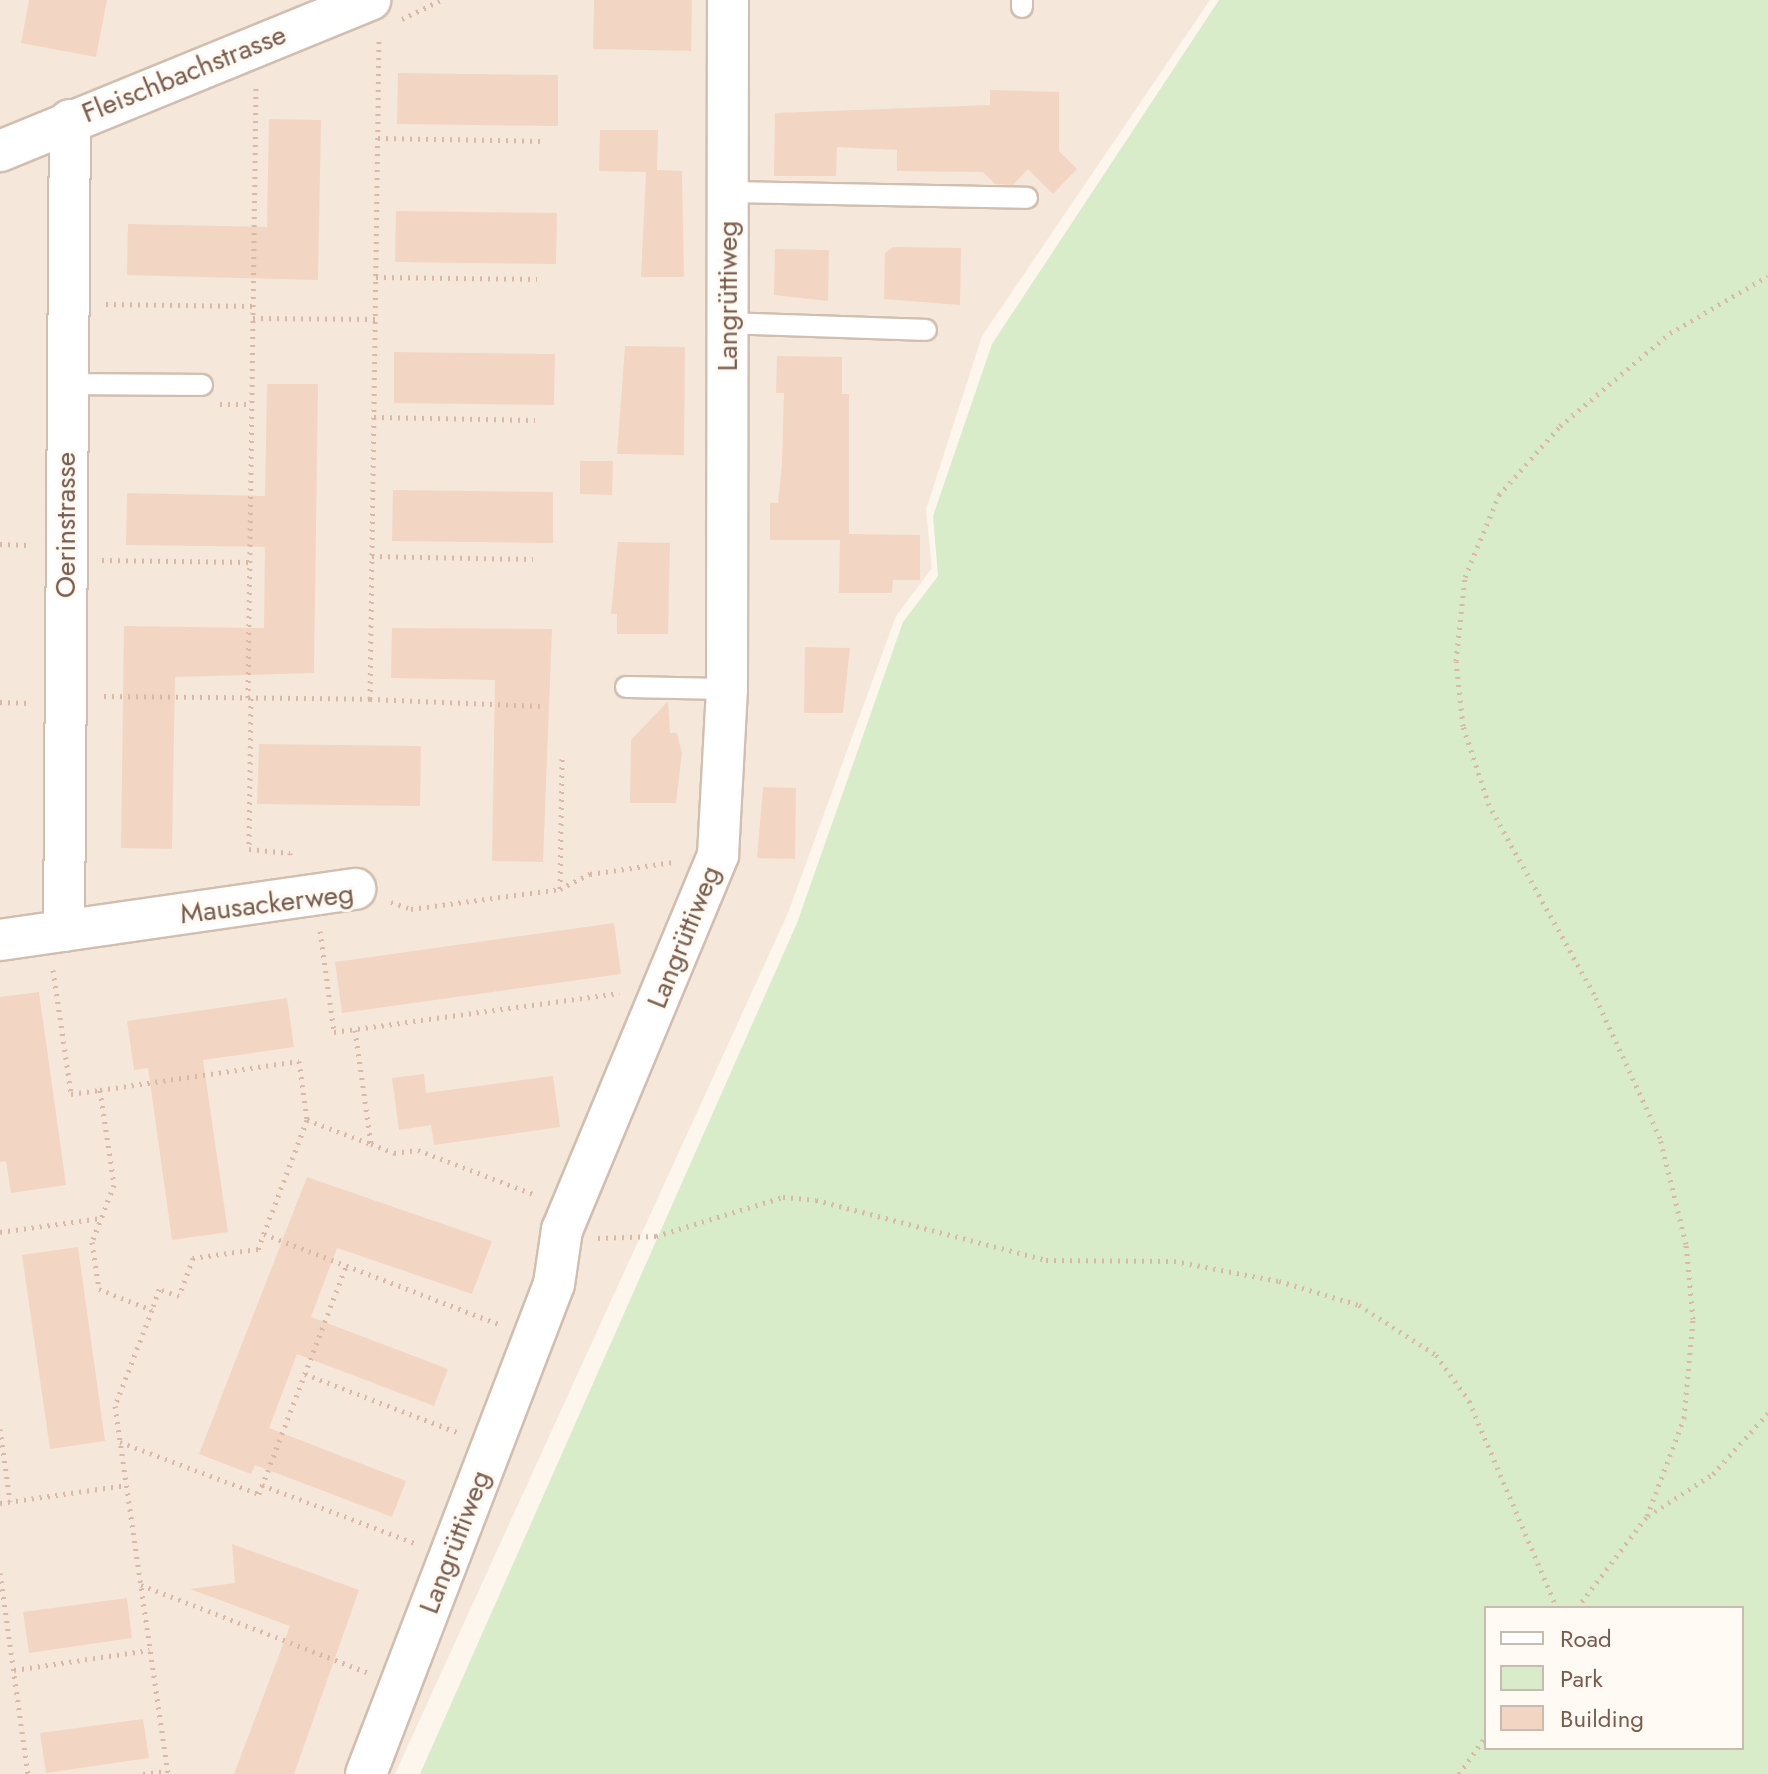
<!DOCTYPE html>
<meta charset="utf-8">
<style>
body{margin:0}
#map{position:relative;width:1768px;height:1774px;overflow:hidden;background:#fdf6ec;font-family:Jost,sans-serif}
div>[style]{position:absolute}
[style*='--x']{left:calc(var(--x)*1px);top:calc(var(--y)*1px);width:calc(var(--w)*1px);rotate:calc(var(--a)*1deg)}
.residential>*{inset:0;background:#f5e8da}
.green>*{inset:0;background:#d8ecc9}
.building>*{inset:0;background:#f3d5c3}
.path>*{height:5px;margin-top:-2.5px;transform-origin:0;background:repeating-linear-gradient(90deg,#d9b8a5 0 2px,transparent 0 8px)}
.roads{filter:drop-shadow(2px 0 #d1beb0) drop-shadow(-2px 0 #d1beb0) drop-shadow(0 2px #d1beb0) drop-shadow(0 -2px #d1beb0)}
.service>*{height:20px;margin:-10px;padding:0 10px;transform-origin:10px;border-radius:10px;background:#fff}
.minor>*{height:40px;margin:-20px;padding:0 20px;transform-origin:20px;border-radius:20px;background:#fff}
span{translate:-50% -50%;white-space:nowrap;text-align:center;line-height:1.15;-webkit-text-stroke:6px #fffaf3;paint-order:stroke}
.street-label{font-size:28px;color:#7a5c4d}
.legend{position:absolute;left:1484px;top:1606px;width:260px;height:144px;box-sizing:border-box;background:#fffaf3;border:2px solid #cabbb1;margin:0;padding:10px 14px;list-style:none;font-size:24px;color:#7a5c4d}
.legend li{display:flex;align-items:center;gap:16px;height:40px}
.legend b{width:40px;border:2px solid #cabbb1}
</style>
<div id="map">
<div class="residential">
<div style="clip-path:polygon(0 0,1210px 0,982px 336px,926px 510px,932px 568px,896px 616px,788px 913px,395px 1774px,0 1774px)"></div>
</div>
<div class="green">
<div style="clip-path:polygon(evenodd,1219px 0,1768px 0,1768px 1774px,420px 1774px,797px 923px,903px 622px,938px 576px,933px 516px,992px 344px,1219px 0,1486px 1608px,1742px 1608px,1742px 1748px,1486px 1748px,1486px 1608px)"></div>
</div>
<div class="building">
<div style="clip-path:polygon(29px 0,107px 0,96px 57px,21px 43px)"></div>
<div style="clip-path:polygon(594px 0,692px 0,691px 51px,593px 49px)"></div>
<div style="clip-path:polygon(398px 73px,558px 75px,558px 126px,397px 124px)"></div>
<div style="clip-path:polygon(990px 90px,1059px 92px,1059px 151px,1077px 169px,1053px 194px,1028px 169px,1013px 185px,995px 184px,983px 172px,897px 171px,897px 150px,837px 147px,836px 176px,774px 176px,775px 113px,990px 105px)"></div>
<div style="clip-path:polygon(269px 119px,321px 120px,318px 280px,127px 275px,128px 224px,267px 227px)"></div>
<div style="clip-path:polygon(600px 130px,658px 130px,657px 170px,682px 171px,684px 277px,641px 277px,646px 172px,599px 171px)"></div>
<div style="clip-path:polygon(396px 211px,557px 213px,556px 264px,395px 262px)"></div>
<div style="clip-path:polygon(893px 247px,961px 248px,960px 305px,884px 299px,885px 253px)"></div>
<div style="clip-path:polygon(775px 249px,829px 250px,828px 301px,774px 295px)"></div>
<div style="clip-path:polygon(625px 346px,685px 347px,684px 455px,617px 454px)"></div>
<div style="clip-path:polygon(394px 352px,555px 354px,554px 405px,394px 403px)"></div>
<div style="clip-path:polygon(777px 356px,842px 357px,842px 394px,849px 394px,849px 534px,920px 535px,920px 580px,893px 580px,892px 593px,839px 593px,840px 540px,770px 540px,770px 503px,778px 503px,782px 464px,784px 393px,776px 393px)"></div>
<div style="clip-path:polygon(267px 384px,318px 384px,314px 673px,175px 677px,172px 849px,121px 848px,124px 626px,264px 628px,265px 547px,126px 545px,127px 493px,265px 496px)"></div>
<div style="clip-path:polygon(580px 461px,613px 461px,612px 495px,580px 494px)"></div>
<div style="clip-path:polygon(393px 490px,553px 492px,553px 543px,392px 541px)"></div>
<div style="clip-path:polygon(618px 542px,670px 543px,668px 634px,617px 634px,617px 614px,611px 614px)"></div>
<div style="clip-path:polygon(392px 628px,552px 629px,543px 862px,492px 861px,495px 680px,391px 678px)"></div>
<div style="clip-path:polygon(805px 647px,850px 648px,843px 713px,804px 713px)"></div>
<div style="clip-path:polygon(668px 701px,670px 733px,677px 733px,682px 753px,676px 803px,630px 803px,631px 740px)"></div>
<div style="clip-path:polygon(259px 744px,421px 746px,420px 806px,257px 804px)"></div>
<div style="clip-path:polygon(763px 787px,796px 788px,795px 859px,757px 858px)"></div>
<div style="clip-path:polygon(614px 923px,621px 974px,342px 1013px,335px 962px)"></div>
<div style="clip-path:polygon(39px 992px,66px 1185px,11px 1193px,6px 1161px,0 1162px,0 997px)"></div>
<div style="clip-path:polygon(287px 998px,294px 1047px,203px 1060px,228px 1232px,172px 1240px,148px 1068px,134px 1070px,127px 1021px)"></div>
<div style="clip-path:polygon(424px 1074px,426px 1093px,553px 1076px,560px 1127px,434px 1145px,431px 1125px,399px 1130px,392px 1078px)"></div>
<div style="clip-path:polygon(307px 1177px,492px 1241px,472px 1294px,337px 1248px,311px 1317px,448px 1369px,434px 1406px,297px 1354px,269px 1428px,406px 1481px,392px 1517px,255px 1465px,251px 1474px,199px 1454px)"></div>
<div style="clip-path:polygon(78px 1247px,105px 1441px,50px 1449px,22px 1255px)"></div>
<div style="clip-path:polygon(232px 1544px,359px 1590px,294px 1774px,234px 1774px,290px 1626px,190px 1589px,235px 1583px)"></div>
<div style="clip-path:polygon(127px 1598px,132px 1638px,29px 1653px,23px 1612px)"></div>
<div style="clip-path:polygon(143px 1719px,149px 1758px,46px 1773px,40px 1733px)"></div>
</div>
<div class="path">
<div style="--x:402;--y:19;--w:43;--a:-26"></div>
<div style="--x:378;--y:138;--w:167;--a:1"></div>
<div style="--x:376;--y:277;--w:161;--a:0.7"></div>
<div style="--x:106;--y:304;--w:147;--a:0.8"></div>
<div style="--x:253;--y:318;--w:122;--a:0.5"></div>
<div style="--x:220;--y:404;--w:31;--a:0"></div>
<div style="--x:374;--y:417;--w:161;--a:1.1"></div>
<div style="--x:0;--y:544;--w:29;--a:2"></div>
<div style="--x:372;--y:556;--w:161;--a:1.1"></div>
<div style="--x:102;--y:560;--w:147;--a:0.8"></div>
<div style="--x:104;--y:696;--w:266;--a:0.6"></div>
<div style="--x:370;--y:699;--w:663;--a:-89.22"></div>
<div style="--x:248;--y:698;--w:610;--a:-89.25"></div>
<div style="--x:251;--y:698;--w:151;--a:90.8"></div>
<div style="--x:249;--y:849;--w:41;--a:5.6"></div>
<div style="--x:290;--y:853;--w:6;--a:90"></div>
<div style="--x:370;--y:699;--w:170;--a:2.4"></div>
<div style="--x:0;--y:702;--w:28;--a:2"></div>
<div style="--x:560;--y:889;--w:133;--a:-89.1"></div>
<div style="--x:391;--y:902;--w:21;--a:19"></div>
<div style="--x:411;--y:909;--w:150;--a:-7.6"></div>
<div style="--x:560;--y:889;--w:34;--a:-27"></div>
<div style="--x:590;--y:874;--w:84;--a:-8.2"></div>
<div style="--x:320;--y:931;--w:102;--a:82.1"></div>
<div style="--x:334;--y:1032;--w:288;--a:-7.8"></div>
<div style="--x:53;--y:970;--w:125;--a:81.7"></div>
<div style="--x:71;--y:1094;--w:29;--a:-8"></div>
<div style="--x:100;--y:1090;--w:96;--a:81.6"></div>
<div style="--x:114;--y:1185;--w:61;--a:111.1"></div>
<div style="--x:92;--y:1242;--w:48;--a:81.5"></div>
<div style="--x:99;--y:1289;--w:57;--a:21.6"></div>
<div style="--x:152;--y:1310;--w:103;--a:111.1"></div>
<div style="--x:115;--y:1406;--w:372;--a:81.8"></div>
<div style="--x:355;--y:1030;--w:115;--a:82"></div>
<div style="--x:371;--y:1144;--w:25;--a:21"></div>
<div style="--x:394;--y:1153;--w:24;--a:-7"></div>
<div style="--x:418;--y:1150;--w:126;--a:20.9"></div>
<div style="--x:100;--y:1090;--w:201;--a:-8.3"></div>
<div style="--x:299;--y:1061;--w:60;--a:82.3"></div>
<div style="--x:307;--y:1120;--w:138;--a:110.8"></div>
<div style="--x:258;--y:1249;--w:66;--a:172.1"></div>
<div style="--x:193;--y:1258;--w:40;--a:110.2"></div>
<div style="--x:179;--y:1296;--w:21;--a:-161"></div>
<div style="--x:159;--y:1289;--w:22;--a:108"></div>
<div style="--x:307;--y:1120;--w:68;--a:20.6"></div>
<div style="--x:0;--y:1232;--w:102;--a:-7.9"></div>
<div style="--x:264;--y:1234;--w:251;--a:21"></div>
<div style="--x:598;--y:1238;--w:58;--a:-2"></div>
<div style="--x:656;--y:1236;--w:133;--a:-17.1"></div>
<div style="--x:783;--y:1197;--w:33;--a:5"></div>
<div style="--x:816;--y:1200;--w:238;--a:14.6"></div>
<div style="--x:1046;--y:1260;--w:128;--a:0.4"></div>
<div style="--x:1174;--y:1261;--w:107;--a:10.8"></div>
<div style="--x:1279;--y:1281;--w:84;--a:16.7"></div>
<div style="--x:1359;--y:1305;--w:92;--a:33"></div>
<div style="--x:1436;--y:1355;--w:57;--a:54.3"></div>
<div style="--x:1469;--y:1401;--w:225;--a:67"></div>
<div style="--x:305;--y:1374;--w:163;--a:20.9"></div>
<div style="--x:0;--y:1429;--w:73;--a:82.1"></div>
<div style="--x:120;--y:1442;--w:148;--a:20.5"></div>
<div style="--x:259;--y:1494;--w:244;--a:-69.1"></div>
<div style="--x:262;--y:1485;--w:164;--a:20.8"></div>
<div style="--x:0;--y:1503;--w:128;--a:-8.1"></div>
<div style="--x:1648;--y:1516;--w:77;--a:-32.9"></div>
<div style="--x:1713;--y:1474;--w:82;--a:-48"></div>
<div style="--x:0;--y:1573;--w:203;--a:82.1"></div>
<div style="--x:141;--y:1585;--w:242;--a:21.1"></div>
<div style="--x:1577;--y:1608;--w:116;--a:-52.7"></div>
<div style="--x:1647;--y:1516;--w:105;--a:-69.3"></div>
<div style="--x:1684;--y:1418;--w:99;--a:-84.8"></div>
<div style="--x:1693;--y:1319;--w:75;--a:-95.3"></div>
<div style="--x:1686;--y:1244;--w:109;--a:-103.8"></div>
<div style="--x:1660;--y:1138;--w:158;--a:-114.6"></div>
<div style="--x:1594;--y:994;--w:216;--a:-119.1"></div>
<div style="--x:1489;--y:805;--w:83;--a:-108.2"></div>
<div style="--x:1463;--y:726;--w:65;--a:-96.1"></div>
<div style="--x:1456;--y:661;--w:84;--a:-83.9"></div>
<div style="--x:1465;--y:577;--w:89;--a:-67.5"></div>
<div style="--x:1499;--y:495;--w:92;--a:-48.5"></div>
<div style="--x:1560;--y:426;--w:144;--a:-40.2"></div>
<div style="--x:1670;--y:333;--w:113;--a:-30.2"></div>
<div style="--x:14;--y:1670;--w:137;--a:-8.4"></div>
<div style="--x:143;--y:1774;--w:24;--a:-7"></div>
<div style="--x:1459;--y:1774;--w:47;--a:-54.6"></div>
</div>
<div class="roads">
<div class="service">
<div style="--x:1022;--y:7;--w:7;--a:-90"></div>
<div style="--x:728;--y:192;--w:299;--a:1.1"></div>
<div style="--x:727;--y:323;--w:199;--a:2"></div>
<div style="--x:67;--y:384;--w:135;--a:0.4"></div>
<div style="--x:626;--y:687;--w:101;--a:1.1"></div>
</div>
<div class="minor">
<div style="--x:0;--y:151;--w:400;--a:-22.2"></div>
<div style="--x:64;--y:931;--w:811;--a:-89.58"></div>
<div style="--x:0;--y:940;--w:359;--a:-8.2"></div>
<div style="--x:366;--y:1774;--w:525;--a:-69.01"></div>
<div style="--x:554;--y:1284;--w:55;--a:-81.6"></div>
<div style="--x:562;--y:1230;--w:406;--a:-67.4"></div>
<div style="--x:718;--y:855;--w:166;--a:-86.9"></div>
<div style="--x:727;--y:689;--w:689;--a:-89.92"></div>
</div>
</div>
<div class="street-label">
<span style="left:184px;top:74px;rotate:-22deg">Fleischbachstrasse</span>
<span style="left:728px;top:296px;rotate:-90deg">Langrüttiweg</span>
<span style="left:66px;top:525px;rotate:-90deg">Oerinstrasse</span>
<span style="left:267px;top:904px;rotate:-7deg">Mausackerweg</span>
<span style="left:684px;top:937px;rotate:-68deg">Langrüttiweg</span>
<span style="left:455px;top:1542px;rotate:-69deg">Langrüttiweg</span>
</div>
<ul class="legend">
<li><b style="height:10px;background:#fff"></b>Road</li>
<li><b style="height:22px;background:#d8ecc9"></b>Park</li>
<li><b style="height:22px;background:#f3d5c3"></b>Building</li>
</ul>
</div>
